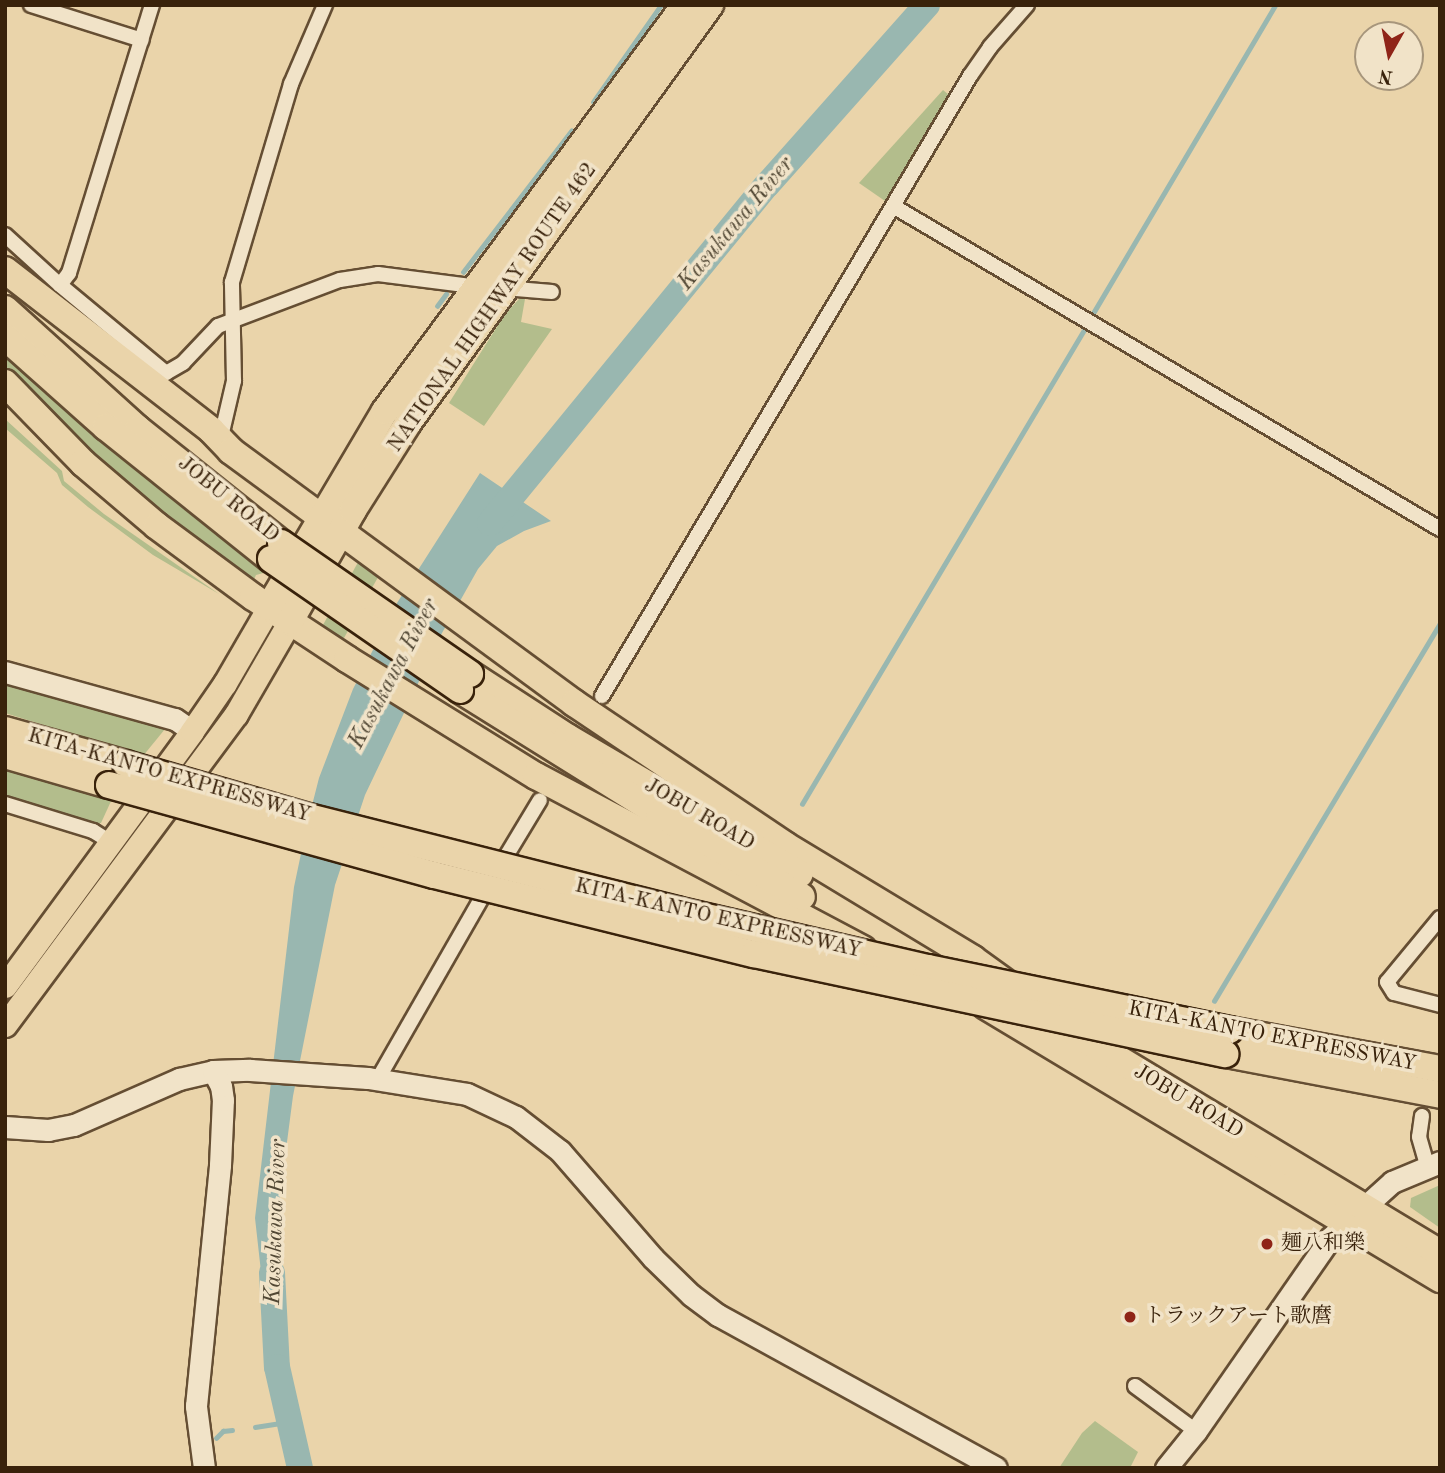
<!DOCTYPE html>
<meta charset="utf-8">
<style>
body{margin:0}
#map{position:relative;width:1445px;height:1473px;overflow:hidden;background:#ead4aa;font-family:"Old Standard TT","Noto Serif JP",serif}
div>[style]{position:absolute}
[style*='--x']{left:calc(var(--x)*1px);top:calc(var(--y)*1px);width:calc(var(--w)*1px);rotate:calc(var(--a)*1deg)}
.green>*{inset:0;background:#b3bd8c}
.water>*{inset:0;background:#99b7b0}
.stream>*{height:4.5px;margin:-2.25px;padding:0 2.25px;transform-origin:2.25px;border-radius:2.25px;background:#99b7b0}
.river>*{height:26px;margin:-13px;padding:0 13px;transform-origin:13px;border-radius:13px;background:#99b7b0}
.roads{filter:drop-shadow(2px 0 #654e33) drop-shadow(-2px 0 #654e33) drop-shadow(0 2px #654e33) drop-shadow(0 -2px #654e33)}
.street>*{height:14px;margin:-7px;padding:0 7px;transform-origin:7px;border-radius:7px;background:#f1e3c8}
.secondary>*{height:21px;margin:-10.5px;padding:0 10.5px;transform-origin:10.5px;border-radius:10.5px;background:#f1e3c8}
.primary>*{height:23px;margin:-11.5px;padding:0 11.5px;transform-origin:11.5px;border-radius:11.5px;background:#ead4aa}
.highway>*{height:26px;margin:-13px;padding:0 13px;transform-origin:13px;border-radius:13px;background:#ead4aa}
.bridges{filter:drop-shadow(2px 0 #39220b) drop-shadow(-2px 0 #39220b) drop-shadow(0 2px #39220b) drop-shadow(0 -2px #39220b)}
.highway-bridge>*{height:26px;margin:-13px;padding:0 13px;transform-origin:13px;border-radius:13px;background:#ead4aa}
.dots>*{width:19px;height:19px;translate:-50% -50%;box-sizing:border-box;border:4px solid #f1e3c8;border-radius:50%}
span{translate:-50% -50%;white-space:nowrap;text-align:center;line-height:1.15;-webkit-text-stroke:7px #f1e3c8;paint-order:stroke}
.street-label{font-size:21px;color:#39220b}
.poi-label{font-size:21px;color:#39220b}
.left{translate:0 -50%;text-align:left}
.water-label{font-size:23px;color:#514734;font-style:italic}
.frame{position:absolute;inset:0;border:7px solid #39220b;pointer-events:none}
.north{position:absolute;left:1354px;top:21px;width:70px;height:70px;box-sizing:border-box;background:#f1e3c8;border:2px solid #a7967c;border-radius:50%;rotate:189deg;font-size:19px;font-weight:700;line-height:28px;text-align:center;color:#39220b}
.north::after{content:'';display:block;margin:auto;width:24px;height:32px;background:#8f2418;clip-path:polygon(50% 0,100% 100%,50% 72%,0 100%)}
</style>
<div id="map">
<div class="green">
<div style="clip-path:polygon(943px 90px,949px 95px,885px 201px,859px 183px)"></div>
<div style="clip-path:polygon(520px 298px,525px 299px,521px 322px,552px 329px,484px 426px,449px 403px,505px 314px)"></div>
<div style="clip-path:polygon(5px 351px,267px 572px,256px 575px,251px 586px,158px 520px,5px 373px)"></div>
<div style="clip-path:polygon(5px 419px,62px 471px,64px 481px,104px 514px,219px 594px,153px 555px,88px 507px,62px 485px,57px 473px,5px 428px)"></div>
<div style="clip-path:polygon(361px 557px,382px 570px,339px 647px,319px 632px)"></div>
<div style="clip-path:polygon(5px 685px,165px 729px,143px 756px,5px 713px)"></div>
<div style="clip-path:polygon(5px 769px,112px 799px,101px 823px,94px 823px,5px 797px)"></div>
<div style="clip-path:polygon(1440px 1185px,1440px 1228px,1410px 1207px,1411px 1198px)"></div>
<div style="clip-path:polygon(1095px 1421px,1138px 1452px,1130px 1468px,1059px 1468px,1082px 1433px)"></div>
</div>
<div class="water">
<div style="clip-path:polygon(480px 473px,551px 521px,524px 531px,497px 546px,478px 569px,442px 633px,365px 795px,335px 885px,293px 1096px,278px 1211px,273px 1306px,262px 1281px,255px 1218px,294px 887px,307px 825px,319px 778px,353px 689px,397px 603px)"></div>
</div>
<div class="stream">
<div style="--x:593;--y:102;--w:118;--a:-55"></div>
<div style="--x:463;--y:272;--w:178;--a:-52.5"></div>
<div style="--x:437;--y:306;--w:15;--a:-53"></div>
<div style="--x:1092;--y:315;--w:360;--a:-59.4"></div>
<div style="--x:802;--y:804;--w:552;--a:-59.25"></div>
<div style="--x:1214;--y:1001;--w:440;--a:-59.1"></div>
<div style="--x:255;--y:1427;--w:32;--a:-9"></div>
<div style="--x:216;--y:1438;--w:10;--a:-45"></div>
<div style="--x:223;--y:1431;--w:9;--a:-6"></div>
</div>
<div class="river">
<div style="--x:490;--y:523;--w:437;--a:-50.7"></div>
<div style="--x:767;--y:185;--w:241;--a:-48.4"></div>
<div style="--x:272;--y:1273;--w:94;--a:87"></div>
<div style="--x:277;--y:1367;--w:104;--a:77.2"></div>
</div>
<div class="roads">
<div class="street">
<div style="--x:31;--y:5;--w:116;--a:17.5"></div>
<div style="--x:893;--y:206;--w:635;--a:30.56"></div>
<div style="--x:5;--y:235;--w:74;--a:42.3"></div>
<div style="--x:60;--y:285;--w:138;--a:39.7"></div>
<div style="--x:166;--y:373;--w:20;--a:-30"></div>
<div style="--x:183;--y:363;--w:51;--a:-46.6"></div>
<div style="--x:218;--y:326;--w:130;--a:-20.7"></div>
<div style="--x:340;--y:280;--w:38;--a:-9"></div>
<div style="--x:378;--y:274;--w:103;--a:7.3"></div>
<div style="--x:60;--y:285;--w:15;--a:-53"></div>
<div style="--x:69;--y:273;--w:281;--a:-72.8"></div>
<div style="--x:504;--y:288;--w:48;--a:4.8"></div>
<div style="--x:220;--y:441;--w:62;--a:-76.9"></div>
<div style="--x:234;--y:381;--w:99;--a:-91.2"></div>
<div style="--x:232;--y:282;--w:207;--a:-73.4"></div>
<div style="--x:291;--y:84;--w:86;--a:-66.7"></div>
<div style="--x:602;--y:696;--w:721;--a:-59.31"></div>
<div style="--x:970;--y:76;--w:35;--a:-55"></div>
<div style="--x:990;--y:47;--w:56;--a:-48.6"></div>
<div style="--x:5;--y:804;--w:92;--a:17.1"></div>
<div style="--x:93;--y:831;--w:22;--a:32"></div>
<div style="--x:499;--y:868;--w:79;--a:-58.9"></div>
<div style="--x:1440;--y:918;--w:83;--a:129.6"></div>
<div style="--x:1387;--y:982;--w:13;--a:58"></div>
<div style="--x:1394;--y:993;--w:48;--a:14.6"></div>
<div style="--x:378;--y:1079;--w:224;--a:-60.2"></div>
<div style="--x:1422;--y:1116;--w:21;--a:98"></div>
<div style="--x:1419;--y:1137;--w:29;--a:74"></div>
<div style="--x:1135;--y:1386;--w:76;--a:36.4"></div>
</div>
<div class="secondary">
<div style="--x:5;--y:672;--w:176;--a:15.5"></div>
<div style="--x:175;--y:719;--w:21;--a:35"></div>
<div style="--x:5;--y:1127;--w:43;--a:4"></div>
<div style="--x:48;--y:1130;--w:26;--a:-11"></div>
<div style="--x:74;--y:1125;--w:115;--a:-23.7"></div>
<div style="--x:179;--y:1079;--w:35;--a:-13"></div>
<div style="--x:213;--y:1071;--w:37;--a:-2"></div>
<div style="--x:250;--y:1070;--w:118;--a:3.9"></div>
<div style="--x:368;--y:1078;--w:100;--a:9.2"></div>
<div style="--x:467;--y:1094;--w:54;--a:25.1"></div>
<div style="--x:516;--y:1117;--w:56;--a:37.7"></div>
<div style="--x:560;--y:1151;--w:142;--a:49"></div>
<div style="--x:653;--y:1258;--w:53;--a:44.2"></div>
<div style="--x:691;--y:1295;--w:34;--a:37"></div>
<div style="--x:718;--y:1315;--w:317;--a:28.8"></div>
<div style="--x:204;--y:1468;--w:63;--a:-97.4"></div>
<div style="--x:196;--y:1406;--w:242;--a:-84.3"></div>
<div style="--x:220;--y:1165;--w:65;--a:-87.4"></div>
<div style="--x:223;--y:1100;--w:14;--a:-98"></div>
<div style="--x:221;--y:1086;--w:17;--a:-118"></div>
<div style="--x:1166;--y:1468;--w:48;--a:-51"></div>
<div style="--x:1196;--y:1431;--w:235;--a:-55.2"></div>
<div style="--x:1330;--y:1238;--w:84;--a:-42.1"></div>
<div style="--x:1392;--y:1182;--w:52;--a:-22.6"></div>
</div>
<div class="primary">
<div style="--x:5;--y:986;--w:316;--a:-53.7"></div>
<div style="--x:192;--y:731;--w:58;--a:-55.5"></div>
<div style="--x:225;--y:683;--w:88;--a:-59.9"></div>
<div style="--x:5;--y:1025;--w:387;--a:-53.4"></div>
<div style="--x:236;--y:714;--w:108;--a:-59.9"></div>
</div>
<div class="highway">
<div style="--x:5;--y:270;--w:261;--a:37.8"></div>
<div style="--x:211;--y:430;--w:29;--a:46"></div>
<div style="--x:231;--y:451;--w:426;--a:36.3"></div>
<div style="--x:574;--y:703;--w:254;--a:33.9"></div>
<div style="--x:785;--y:845;--w:220;--a:31.2"></div>
<div style="--x:973;--y:959;--w:44;--a:35.8"></div>
<div style="--x:5;--y:309;--w:179;--a:42.1"></div>
<div style="--x:138;--y:429;--w:183;--a:38.6"></div>
<div style="--x:5;--y:337;--w:135;--a:41.7"></div>
<div style="--x:106;--y:427;--w:211;--a:38.7"></div>
<div style="--x:5;--y:383;--w:112;--a:45.7"></div>
<div style="--x:83;--y:463;--w:97;--a:40.4"></div>
<div style="--x:157;--y:526;--w:119;--a:36.5"></div>
<div style="--x:253;--y:597;--w:113;--a:33.4"></div>
<div style="--x:347;--y:659;--w:222;--a:31.8"></div>
<div style="--x:536;--y:776;--w:370;--a:27.9"></div>
<div style="--x:269;--y:607;--w:228;--a:-59.4"></div>
<div style="--x:385;--y:411;--w:505;--a:-53.54"></div>
<div style="--x:290;--y:621;--w:128;--a:-60.4"></div>
<div style="--x:353;--y:510;--w:103;--a:-57.7"></div>
<div style="--x:408;--y:423;--w:516;--a:-54.15"></div>
<div style="--x:470;--y:674;--w:116;--a:33"></div>
<div style="--x:567;--y:737;--w:270;--a:30.5"></div>
<div style="--x:460;--y:690;--w:234;--a:31.9"></div>
<div style="--x:659;--y:814;--w:165;--a:30.1"></div>
<div style="--x:5;--y:730;--w:126;--a:15.7"></div>
<div style="--x:5;--y:755;--w:108;--a:16.1"></div>
<div style="--x:986;--y:1006;--w:530;--a:31.02"></div>
<div style="--x:1052;--y:1019;--w:453;--a:31.1"></div>
<div style="--x:1230;--y:1030;--w:214;--a:10.5"></div>
<div style="--x:1226;--y:1054;--w:218;--a:10.8"></div>
</div>
</div>
<div class="bridges">
<div class="highway-bridge">
<div style="--x:281;--y:543;--w:230;--a:34.7"></div>
<div style="--x:271;--y:559;--w:230;--a:34.7"></div>
<div style="--x:126;--y:764;--w:191;--a:16.2"></div>
<div style="--x:309;--y:817;--w:379;--a:14.2"></div>
<div style="--x:676;--y:910;--w:259;--a:13"></div>
<div style="--x:928;--y:968;--w:308;--a:11.6"></div>
<div style="--x:109;--y:785;--w:337;--a:15.5"></div>
<div style="--x:434;--y:875;--w:330;--a:13.9"></div>
<div style="--x:754;--y:954;--w:482;--a:12"></div>
</div>
</div>
<div class="dots">
<div style="left:1267px;top:1244px;background:#8f2418"></div>
<div style="left:1130px;top:1317px;background:#8f2418"></div>
</div>
<div class="street-label">
<span style="left:493px;top:308px;rotate:-55deg">NATIONAL HIGHWAY ROUTE 462</span>
<span style="left:228px;top:500px;rotate:39deg">JOBU ROAD</span>
<span style="left:169px;top:776px;rotate:16deg">KITA-KANTO EXPRESSWAY</span>
<span style="left:699px;top:815px;rotate:30deg">JOBU ROAD</span>
<span style="left:718px;top:919px;rotate:13deg">KITA-KANTO EXPRESSWAY</span>
<span style="left:1272px;top:1037px;rotate:11deg">KITA-KANTO EXPRESSWAY</span>
<span style="left:1188px;top:1102px;rotate:31deg">JOBU ROAD</span>
</div>
<div class="poi-label">
<span class="left" style="left:1281px;top:1244px">麺八和樂</span>
<span class="left" style="left:1144px;top:1317px">トラックアート歌麿</span>
</div>
<div class="water-label">
<span style="left:736px;top:224px;rotate:-50deg">Kasukawa River</span>
<span style="left:394px;top:674px;rotate:-62deg">Kasukawa River</span>
<span style="left:276px;top:1222px;rotate:-88deg">Kasukawa River</span>
</div>
<div class="frame"></div>
<div class="north">N</div>
</div>
